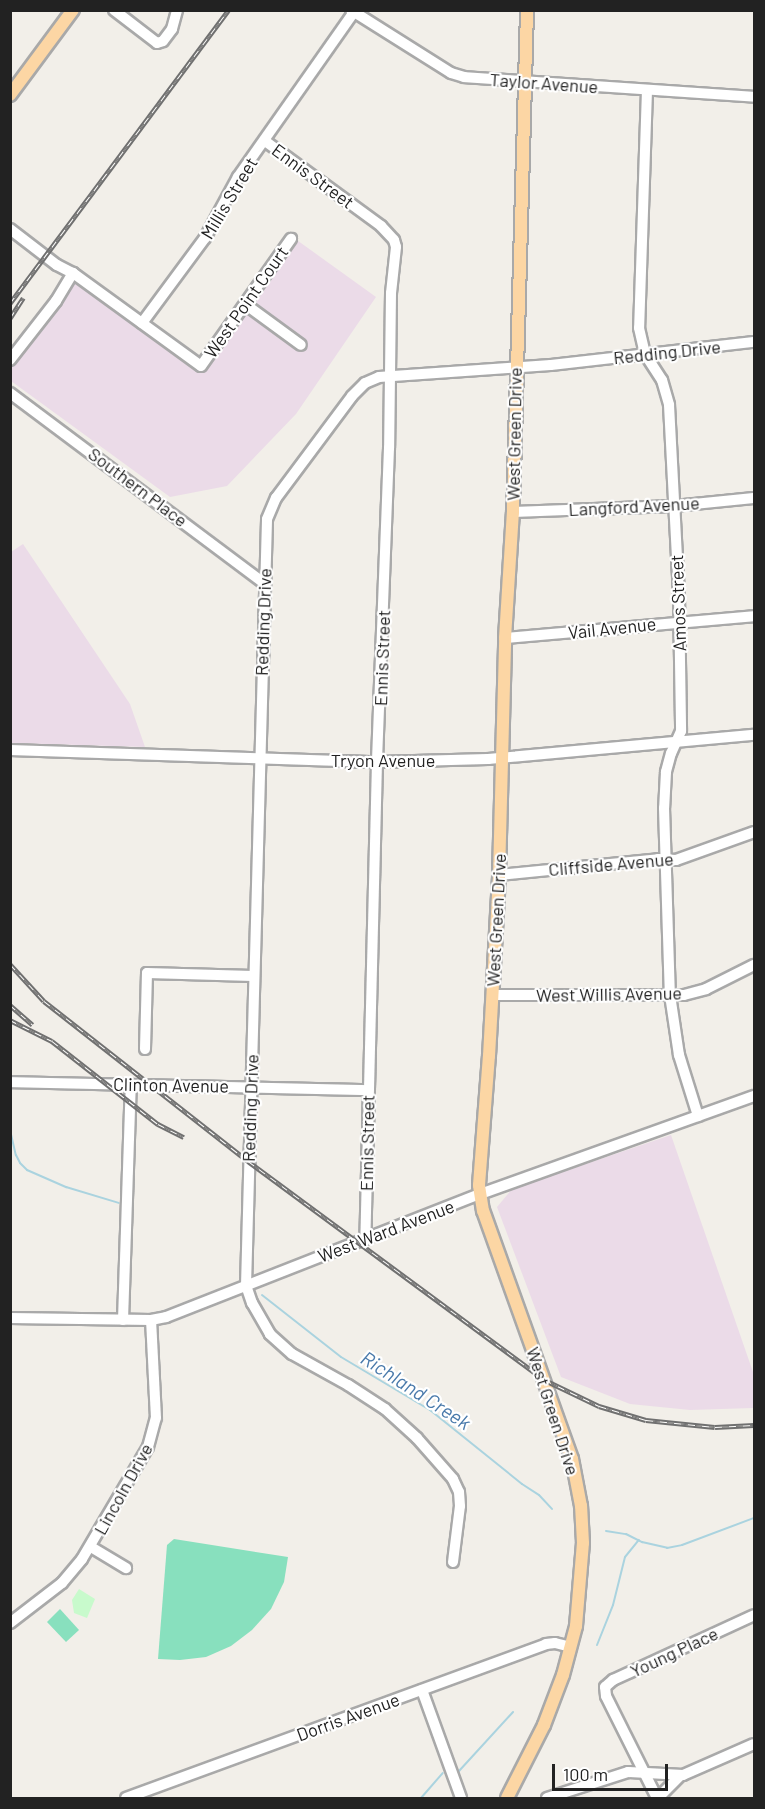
<!DOCTYPE html>
<style>
body{margin:0}
#map{position:relative;width:765px;height:1809px;overflow:hidden;background:#f2efe9;font-family:Barlow,sans-serif}
div>[style]{position:absolute}
[style*='--x']{left:calc(var(--x)*1px);top:calc(var(--y)*1px);width:calc(var(--w)*1px);rotate:calc(var(--a)*1deg)}
.industrial>*{inset:0;background:#ebdbe8}
.park>*{inset:0;background:#c8facc}
.pitch>*{inset:0;background:#88e0be}
.stream>*{height:2px;margin:-1px;padding:0 1px;transform-origin:1px;border-radius:1px;background:#aad3df}
.roads{filter:drop-shadow(2px 0 #a9a9a9) drop-shadow(-2px 0 #a9a9a9) drop-shadow(0 2px #a9a9a9) drop-shadow(0 -2px #a9a9a9)}
.minor>*{height:10px;margin:-5px;padding:0 5px;transform-origin:5px;border-radius:5px;background:#fff}
.major>*{height:12px;margin:-6px;padding:0 6px;transform-origin:6px;border-radius:6px;background:#fcd6a4}
.rail>*{height:4.5px;margin-top:-2.25px;transform-origin:0;background:repeating-linear-gradient(90deg,#fff 0 7px,#707070 0 14px);box-sizing:border-box;border-block:2px solid #707070}
span{translate:-50% -50%;white-space:nowrap;text-align:center;line-height:1.15;-webkit-text-stroke:4.5px #fff;paint-order:stroke}
.street-label{font-size:18px;color:#222}
.water-label{font-size:20px;color:#4a7aab;font-style:italic}
.frame{position:absolute;inset:0;border:12px solid #222;pointer-events:none}
.scale{position:absolute;left:552px;top:1764px;width:116px;height:27px;box-sizing:border-box;border:3px solid #222;border-top:0;padding-left:8px;font-size:18px;line-height:21px;white-space:nowrap;color:#222;-webkit-text-stroke:4px #fff;paint-order:stroke}
</style>
<div id="map">
<div class="industrial">
<div style="clip-path:polygon(294px 238px,376px 297px,296px 414px,227px 486px,170px 497px,11px 381px,11px 368px,73px 280px,199px 369px)"></div>
<div style="clip-path:polygon(23px 544px,130px 704px,145px 747px,11px 743px,11px 552px)"></div>
<div style="clip-path:polygon(671px 1135px,754px 1375px,753px 1408px,690px 1410px,630px 1404px,561px 1377px,497px 1207px,512px 1189px)"></div>
</div>
<div class="park">
<div style="clip-path:polygon(79px 1589px,95px 1599px,87px 1618px,74px 1613px,72px 1600px)"></div>
</div>
<div class="pitch">
<div style="clip-path:polygon(174px 1539px,288px 1557px,284px 1582px,271px 1609px,252px 1630px,231px 1646px,206px 1657px,180px 1660px,158px 1659px,167px 1545px)"></div>
<div style="clip-path:polygon(60px 1609px,79px 1630px,66px 1642px,47px 1622px)"></div>
</div>
<div class="stream">
<div style="--x:10;--y:1130;--w:26;--a:77"></div>
<div style="--x:16;--y:1155;--w:9;--a:63"></div>
<div style="--x:20;--y:1163;--w:10;--a:45"></div>
<div style="--x:27;--y:1170;--w:43;--a:23.6"></div>
<div style="--x:66;--y:1187;--w:55;--a:16.8"></div>
<div style="--x:262;--y:1295;--w:100;--a:38.1"></div>
<div style="--x:341;--y:1357;--w:104;--a:30.8"></div>
<div style="--x:430;--y:1410;--w:118;--a:38.8"></div>
<div style="--x:522;--y:1484;--w:20;--a:33"></div>
<div style="--x:539;--y:1495;--w:19;--a:47"></div>
<div style="--x:606;--y:1531;--w:20;--a:9"></div>
<div style="--x:626;--y:1534;--w:18;--a:27"></div>
<div style="--x:642;--y:1542;--w:26;--a:13"></div>
<div style="--x:667;--y:1548;--w:15;--a:-11"></div>
<div style="--x:682;--y:1545;--w:77;--a:-20.6"></div>
<div style="--x:597;--y:1645;--w:43;--a:-68.2"></div>
<div style="--x:613;--y:1605;--w:49;--a:-76"></div>
<div style="--x:625;--y:1557;--w:22;--a:-51"></div>
<div style="--x:459;--y:1771;--w:80;--a:-47.5"></div>
<div style="--x:421;--y:1798;--w:33;--a:-49"></div>
</div>
<div class="roads">
<div class="minor">
<div style="--x:114;--y:10;--w:54;--a:37.5"></div>
<div style="--x:157;--y:43;--w:6;--a:-18"></div>
<div style="--x:163;--y:41;--w:15;--a:-53"></div>
<div style="--x:172;--y:29;--w:20;--a:-75"></div>
<div style="--x:351;--y:10;--w:118;--a:32.2"></div>
<div style="--x:451;--y:73;--w:14;--a:17"></div>
<div style="--x:464;--y:77;--w:291;--a:3.9"></div>
<div style="--x:647;--y:90;--w:238;--a:91.9"></div>
<div style="--x:639;--y:328;--w:27;--a:77"></div>
<div style="--x:645;--y:354;--w:31;--a:57"></div>
<div style="--x:662;--y:380;--w:26;--a:74"></div>
<div style="--x:669;--y:405;--w:192;--a:87"></div>
<div style="--x:679;--y:597;--w:134;--a:89.1"></div>
<div style="--x:681;--y:731;--w:24;--a:114"></div>
<div style="--x:671;--y:753;--w:20;--a:105"></div>
<div style="--x:666;--y:772;--w:36;--a:93"></div>
<div style="--x:664;--y:808;--w:187;--a:88.2"></div>
<div style="--x:670;--y:995;--w:61;--a:81.5"></div>
<div style="--x:679;--y:1055;--w:64;--a:72.7"></div>
<div style="--x:265;--y:141;--w:144;--a:36.2"></div>
<div style="--x:381;--y:226;--w:19;--a:47"></div>
<div style="--x:394;--y:240;--w:7;--a:74"></div>
<div style="--x:396;--y:247;--w:46;--a:96.2"></div>
<div style="--x:391;--y:293;--w:155;--a:90.7"></div>
<div style="--x:389;--y:448;--w:314;--a:92.2"></div>
<div style="--x:377;--y:762;--w:477;--a:91.4"></div>
<div style="--x:10;--y:229;--w:59;--a:37.5"></div>
<div style="--x:57;--y:265;--w:18;--a:27"></div>
<div style="--x:73;--y:273;--w:158;--a:36"></div>
<div style="--x:201;--y:366;--w:156;--a:-54.7"></div>
<div style="--x:245;--y:304;--w:69;--a:36.2"></div>
<div style="--x:142;--y:323;--w:106;--a:-53.5"></div>
<div style="--x:205;--y:238;--w:69;--a:-61.6"></div>
<div style="--x:238;--y:177;--w:202;--a:-54.9"></div>
<div style="--x:10;--y:360;--w:75;--a:-52.1"></div>
<div style="--x:56;--y:301;--w:33;--a:-59"></div>
<div style="--x:10;--y:393;--w:317;--a:36.8"></div>
<div style="--x:513;--y:512;--w:161;--a:-2.1"></div>
<div style="--x:674;--y:506;--w:80;--a:-5.7"></div>
<div style="--x:505;--y:638;--w:250;--a:-5"></div>
<div style="--x:10;--y:750;--w:367;--a:1.9"></div>
<div style="--x:377;--y:762;--w:111;--a:-1.5"></div>
<div style="--x:488;--y:759;--w:267;--a:-5.2"></div>
<div style="--x:499;--y:875;--w:160;--a:-5.7"></div>
<div style="--x:658;--y:859;--w:18;--a:3"></div>
<div style="--x:676;--y:860;--w:83;--a:-19.7"></div>
<div style="--x:493;--y:995;--w:191;--a:0"></div>
<div style="--x:684;--y:995;--w:23;--a:-15"></div>
<div style="--x:706;--y:989;--w:54;--a:-26.6"></div>
<div style="--x:145;--y:1049;--w:76;--a:-88.5"></div>
<div style="--x:147;--y:973;--w:106;--a:1.6"></div>
<div style="--x:10;--y:1082;--w:357;--a:1.3"></div>
<div style="--x:10;--y:1318;--w:141;--a:0.8"></div>
<div style="--x:151;--y:1320;--w:15;--a:-11"></div>
<div style="--x:166;--y:1317;--w:337;--a:-21.4"></div>
<div style="--x:480;--y:1194;--w:291;--a:-19.7"></div>
<div style="--x:123;--y:1320;--w:235;--a:-88.1"></div>
<div style="--x:91;--y:1547;--w:41;--a:31"></div>
<div style="--x:453;--y:1562;--w:56;--a:-82.9"></div>
<div style="--x:460;--y:1506;--w:14;--a:-94"></div>
<div style="--x:459;--y:1492;--w:14;--a:-115"></div>
<div style="--x:453;--y:1479;--w:55;--a:-131.3"></div>
<div style="--x:417;--y:1438;--w:43;--a:-137.8"></div>
<div style="--x:385;--y:1409;--w:44;--a:-147"></div>
<div style="--x:348;--y:1385;--w:64;--a:-151"></div>
<div style="--x:292;--y:1354;--w:30;--a:-138"></div>
<div style="--x:270;--y:1334;--w:36;--a:-120"></div>
<div style="--x:252;--y:1303;--w:18;--a:-109"></div>
<div style="--x:246;--y:1286;--w:767;--a:-88.43"></div>
<div style="--x:267;--y:519;--w:23;--a:-67"></div>
<div style="--x:276;--y:498;--w:127;--a:-53.3"></div>
<div style="--x:352;--y:396;--w:18;--a:-45"></div>
<div style="--x:365;--y:383;--w:15;--a:-23"></div>
<div style="--x:379;--y:377;--w:172;--a:-4"></div>
<div style="--x:551;--y:365;--w:204;--a:-6.5"></div>
<div style="--x:10;--y:1623;--w:66;--a:-37.6"></div>
<div style="--x:62;--y:1583;--w:31;--a:-50"></div>
<div style="--x:82;--y:1559;--w:130;--a:-59.5"></div>
<div style="--x:148;--y:1447;--w:30;--a:-75"></div>
<div style="--x:156;--y:1418;--w:98;--a:-92.9"></div>
<div style="--x:422;--y:1690;--w:115;--a:70.1"></div>
<div style="--x:126;--y:1798;--w:447;--a:-20.1"></div>
<div style="--x:546;--y:1644;--w:9;--a:-6"></div>
<div style="--x:555;--y:1643;--w:16;--a:14"></div>
<div style="--x:547;--y:1798;--w:85;--a:-17.8"></div>
<div style="--x:628;--y:1772;--w:55;--a:3.1"></div>
<div style="--x:683;--y:1775;--w:77;--a:-23.6"></div>
<div style="--x:657;--y:1798;--w:114;--a:-116.6"></div>
<div style="--x:606;--y:1696;--w:9;--a:-96"></div>
<div style="--x:605;--y:1687;--w:11;--a:-41"></div>
<div style="--x:613;--y:1680;--w:155;--a:-24.7"></div>
<div style="--x:658;--y:1798;--w:31;--a:-45"></div>
</div>
<div class="major">
<div style="--x:10;--y:95;--w:106;--a:-53.5"></div>
<div style="--x:507;--y:1798;--w:82;--a:-63.1"></div>
<div style="--x:544;--y:1725;--w:53;--a:-69.2"></div>
<div style="--x:563;--y:1675;--w:51;--a:-75.1"></div>
<div style="--x:576;--y:1626;--w:83;--a:-85.2"></div>
<div style="--x:583;--y:1543;--w:37;--a:-93"></div>
<div style="--x:581;--y:1506;--w:48;--a:-100.8"></div>
<div style="--x:572;--y:1459;--w:263;--a:-109.7"></div>
<div style="--x:483;--y:1211;--w:26;--a:-99"></div>
<div style="--x:479;--y:1185;--w:129;--a:-85.6"></div>
<div style="--x:489;--y:1056;--w:181;--a:-86.8"></div>
<div style="--x:499;--y:875;--w:237;--a:-88.5"></div>
<div style="--x:505;--y:638;--w:126;--a:-86.4"></div>
<div style="--x:513;--y:512;--w:502;--a:-88.4"></div>
</div>
</div>
<div class="rail">
<div style="--x:10;--y:303;--w:365;--a:-53.3"></div>
<div style="--x:10;--y:318;--w:24;--a:-57"></div>
<div style="--x:10;--y:964;--w:50;--a:47.4"></div>
<div style="--x:44;--y:1001;--w:259;--a:38.1"></div>
<div style="--x:248;--y:1161;--w:369;--a:36.4"></div>
<div style="--x:545;--y:1380;--w:60;--a:25.7"></div>
<div style="--x:599;--y:1406;--w:49;--a:16.6"></div>
<div style="--x:646;--y:1420;--w:69;--a:5.8"></div>
<div style="--x:715;--y:1427;--w:39;--a:-3"></div>
<div style="--x:10;--y:1005;--w:30;--a:41"></div>
<div style="--x:10;--y:1020;--w:47;--a:26.6"></div>
<div style="--x:52;--y:1041;--w:135;--a:38.1"></div>
<div style="--x:158;--y:1124;--w:29;--a:27"></div>
</div>
<div class="street-label">
<span style="left:544px;top:83px;rotate:4deg">Taylor Avenue</span>
<span style="left:313px;top:176px;rotate:36deg">Ennis Street</span>
<span style="left:229px;top:198px;rotate:-59deg">Millis Street</span>
<span style="left:246px;top:302px;rotate:-55deg">West Point Court</span>
<span style="left:667px;top:352px;rotate:-6deg">Redding Drive</span>
<span style="left:514px;top:434px;rotate:-89deg">West Green Drive</span>
<span style="left:138px;top:487px;rotate:37deg">Southern Place</span>
<span style="left:634px;top:506px;rotate:-3deg">Langford Avenue</span>
<span style="left:678px;top:603px;rotate:-92deg">Amos Street</span>
<span style="left:263px;top:622px;rotate:-88deg">Redding Drive</span>
<span style="left:612px;top:628px;rotate:-6deg">Vail Avenue</span>
<span style="left:382px;top:658px;rotate:-88deg">Ennis Street</span>
<span style="left:383px;top:760px">Tryon Avenue</span>
<span style="left:611px;top:864px;rotate:-5deg">Cliffside Avenue</span>
<span style="left:496px;top:920px;rotate:-87deg">West Green Drive</span>
<span style="left:609px;top:994px;rotate:-1deg">West Willis Avenue</span>
<span style="left:171px;top:1085px;rotate:1deg">Clinton Avenue</span>
<span style="left:250px;top:1108px;rotate:-88deg">Redding Drive</span>
<span style="left:367px;top:1143px;rotate:-89deg">Ennis Street</span>
<span style="left:386px;top:1231px;rotate:-21deg">West Ward Avenue</span>
<span style="left:553px;top:1411px;rotate:72deg">West Green Drive</span>
<span style="left:123px;top:1489px;rotate:-61deg">Lincoln Drive</span>
<span style="left:674px;top:1652px;rotate:-25deg">Young Place</span>
<span style="left:348px;top:1717px;rotate:-20deg">Dorris Avenue</span>
</div>
<div class="water-label">
<span style="left:416px;top:1390px;rotate:33deg">Richland Creek</span>
</div>
<div class="frame"></div>
<div class="scale">100 m</div>
</div>
